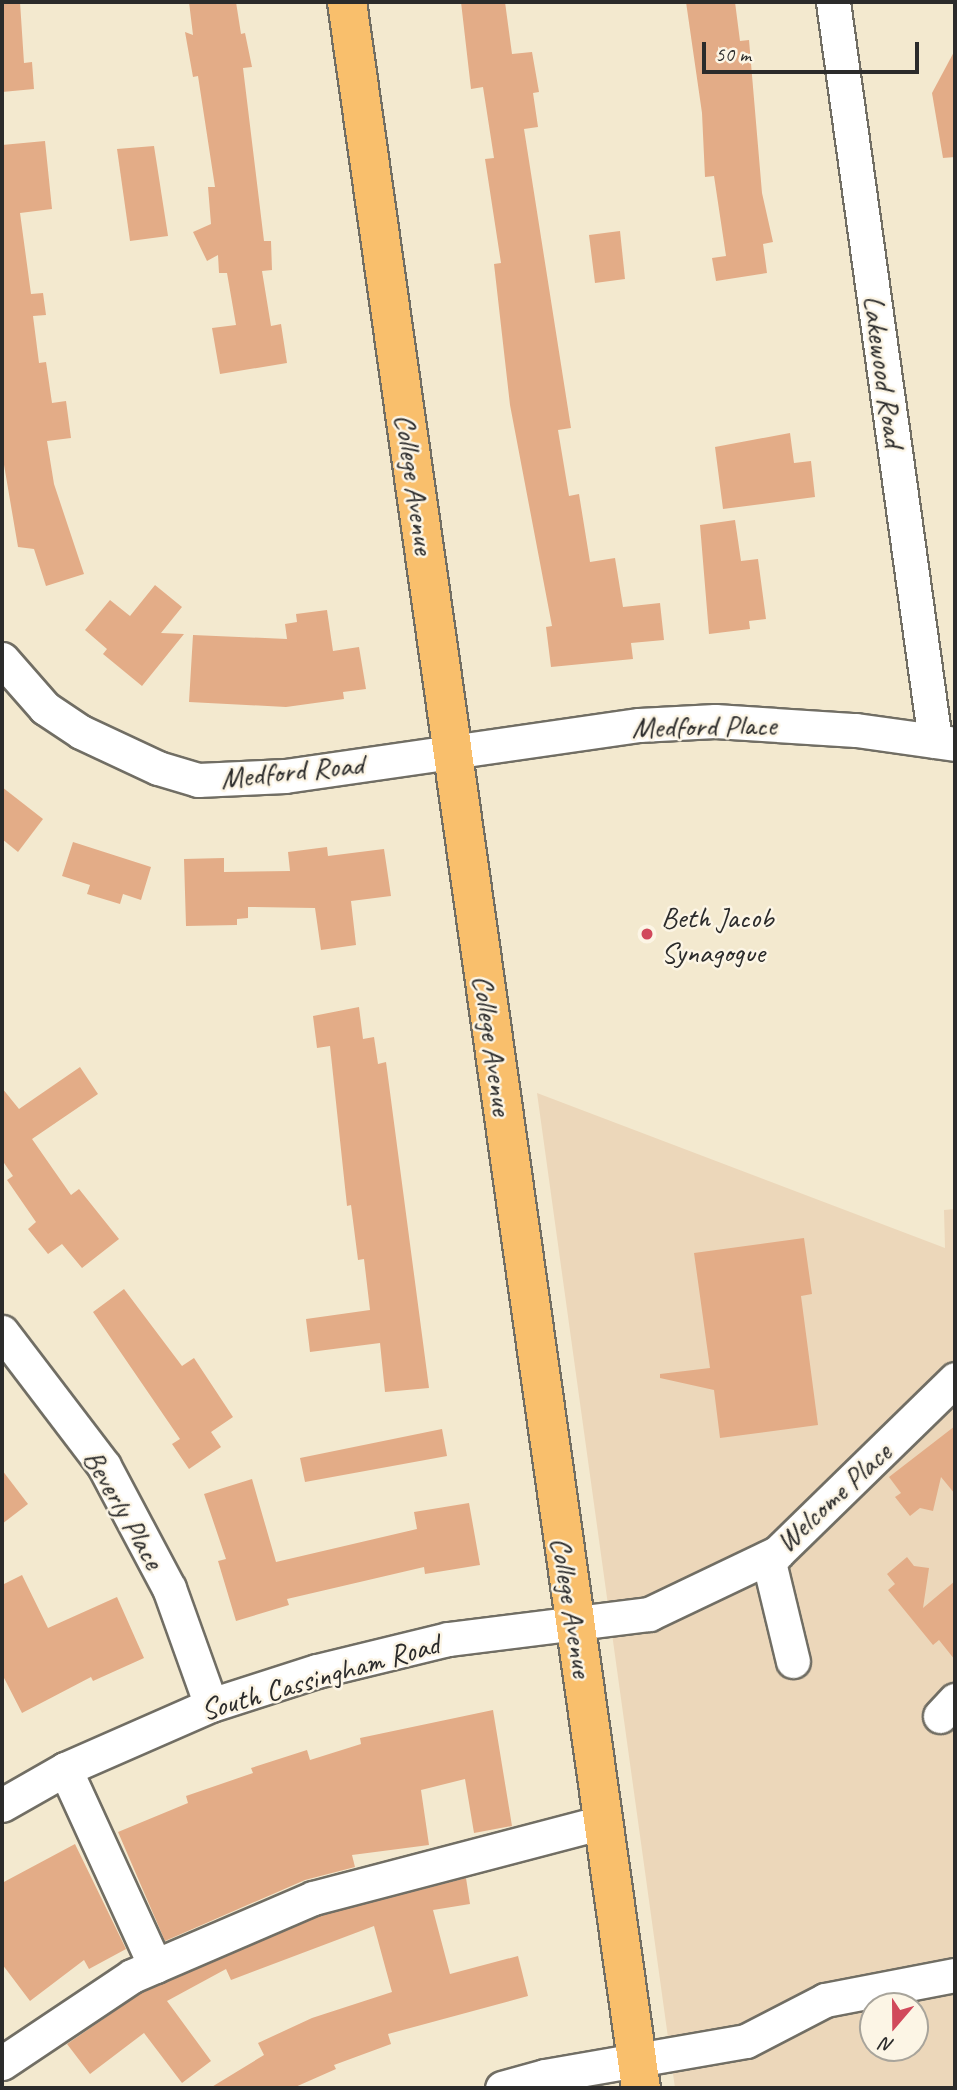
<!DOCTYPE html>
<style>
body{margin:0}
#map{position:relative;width:957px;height:2090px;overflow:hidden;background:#f3e9cf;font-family:Caveat,sans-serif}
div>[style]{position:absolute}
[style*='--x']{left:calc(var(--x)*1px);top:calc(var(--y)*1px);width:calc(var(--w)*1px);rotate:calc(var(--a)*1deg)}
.built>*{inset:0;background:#ecd7ba}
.building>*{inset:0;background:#e3ac87}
.roads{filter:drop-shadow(2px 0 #716e64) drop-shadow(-2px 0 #716e64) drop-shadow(0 2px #716e64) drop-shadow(0 -2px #716e64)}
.minor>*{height:33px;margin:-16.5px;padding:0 16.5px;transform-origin:16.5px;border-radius:16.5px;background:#fff}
.major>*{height:38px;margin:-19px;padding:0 19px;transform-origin:19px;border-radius:19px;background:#f9bf6c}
.dots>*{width:19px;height:19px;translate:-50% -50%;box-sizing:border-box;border:4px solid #fcf5e5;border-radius:50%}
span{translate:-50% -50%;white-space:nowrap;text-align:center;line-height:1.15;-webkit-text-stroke:5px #fcf5e5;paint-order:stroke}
.street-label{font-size:30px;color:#2b2b2b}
.poi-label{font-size:30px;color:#2b2b2b}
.left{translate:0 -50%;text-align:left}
.frame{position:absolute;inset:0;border:4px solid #2b2b2b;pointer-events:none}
.north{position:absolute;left:859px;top:1992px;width:70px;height:70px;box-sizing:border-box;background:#fcf5e5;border:2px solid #a8a49b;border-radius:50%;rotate:200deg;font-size:19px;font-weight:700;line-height:28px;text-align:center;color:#2b2b2b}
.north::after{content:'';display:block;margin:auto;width:24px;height:32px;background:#d1495b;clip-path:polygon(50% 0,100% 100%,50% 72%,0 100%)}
.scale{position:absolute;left:702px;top:42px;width:217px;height:32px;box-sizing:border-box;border:4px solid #2b2b2b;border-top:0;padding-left:9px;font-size:21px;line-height:24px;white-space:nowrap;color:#2b2b2b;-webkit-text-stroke:5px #fcf5e5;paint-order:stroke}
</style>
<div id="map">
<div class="built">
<div style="clip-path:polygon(evenodd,537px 1093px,945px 1248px,944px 1210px,955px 1209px,955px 2088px,675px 2088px,537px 1093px,873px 2006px,915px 2006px,915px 2048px,873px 2048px,873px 2006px)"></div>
</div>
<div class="building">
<div style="clip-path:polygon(2px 2px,20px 2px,24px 63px,32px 62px,34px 89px,2px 92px)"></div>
<div style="clip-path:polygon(189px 2px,236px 2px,241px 34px,245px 33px,252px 67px,243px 68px,264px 241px,271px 241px,272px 270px,262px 271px,271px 326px,281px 324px,287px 363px,220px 374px,212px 328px,236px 325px,227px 273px,219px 273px,218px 255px,207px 261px,193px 232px,211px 224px,208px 187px,215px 187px,198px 76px,193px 77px,185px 32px,193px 35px)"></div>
<div style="clip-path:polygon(461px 2px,505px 2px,512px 54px,532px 52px,539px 92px,533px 93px,538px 127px,524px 129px,571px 428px,558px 430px,569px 496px,579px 494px,590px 562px,615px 558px,623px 607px,660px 603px,664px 640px,631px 643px,633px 659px,551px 667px,546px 627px,552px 626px,510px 405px,494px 264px,501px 263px,485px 159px,494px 158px,483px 87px,471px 89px)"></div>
<div style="clip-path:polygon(686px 2px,735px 2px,740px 41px,749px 40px,762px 193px,773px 242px,763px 244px,767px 273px,716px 281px,712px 258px,726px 256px,714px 176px,705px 177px,702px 113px)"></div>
<div style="clip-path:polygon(955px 50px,955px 157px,943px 158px,932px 93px)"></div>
<div style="clip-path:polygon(45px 141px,52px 209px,20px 213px,31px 294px,43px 293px,46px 315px,33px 316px,39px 363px,46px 362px,52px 403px,66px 401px,71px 438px,47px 441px,54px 484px,84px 574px,46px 586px,34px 549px,18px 547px,2px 453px,2px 145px)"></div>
<div style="clip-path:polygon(154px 146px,168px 236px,130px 241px,117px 149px)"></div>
<div style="clip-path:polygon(620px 231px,625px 279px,595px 283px,589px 235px)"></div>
<div style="clip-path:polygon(790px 433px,794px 463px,811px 461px,815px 497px,723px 509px,715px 447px)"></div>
<div style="clip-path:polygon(735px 520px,741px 561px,758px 559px,766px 619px,749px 621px,750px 629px,709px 634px,700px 525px)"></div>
<div style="clip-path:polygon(155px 585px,182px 607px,161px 633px,184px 634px,142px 686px,103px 654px,107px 649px,85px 630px,110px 600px,130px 616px)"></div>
<div style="clip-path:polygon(327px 610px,333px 651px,359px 647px,366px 689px,343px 692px,344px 699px,286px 707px,189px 702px,193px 635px,287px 639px,285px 624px,297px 622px,296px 614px)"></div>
<div style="clip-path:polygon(2px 787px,43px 819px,18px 852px,2px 839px)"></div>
<div style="clip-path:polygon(73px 842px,151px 867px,141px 900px,123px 894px,120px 904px,87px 894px,90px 885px,62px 876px)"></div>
<div style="clip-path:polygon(327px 847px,328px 856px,384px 849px,391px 896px,351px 901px,356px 945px,321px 950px,315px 908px,248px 907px,248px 918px,237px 919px,237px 925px,186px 926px,184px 859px,224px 858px,224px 872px,290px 871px,288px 852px)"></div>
<div style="clip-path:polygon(359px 1007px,363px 1039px,374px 1037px,378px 1064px,386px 1062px,429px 1388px,385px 1392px,380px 1343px,310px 1352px,306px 1319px,370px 1310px,364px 1259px,358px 1260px,351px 1205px,347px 1206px,330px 1046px,317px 1048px,313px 1016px)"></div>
<div style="clip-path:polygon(80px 1067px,98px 1094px,32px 1139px,71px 1195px,79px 1189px,119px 1239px,82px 1268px,62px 1244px,48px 1254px,28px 1229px,36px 1222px,7px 1180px,13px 1176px,2px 1160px,2px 1088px,19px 1109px)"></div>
<div style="clip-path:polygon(804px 1238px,812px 1294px,801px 1296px,818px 1425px,720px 1438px,714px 1390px,660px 1378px,660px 1374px,710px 1368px,694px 1253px)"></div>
<div style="clip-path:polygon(124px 1289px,182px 1366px,194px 1358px,233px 1417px,211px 1432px,221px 1447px,189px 1469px,172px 1444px,180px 1439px,93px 1312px)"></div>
<div style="clip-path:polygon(955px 1426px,955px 1494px,941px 1477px,933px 1511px,920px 1508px,910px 1516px,895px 1497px,901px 1493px,889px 1477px)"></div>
<div style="clip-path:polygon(442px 1429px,447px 1456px,305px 1482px,300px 1458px)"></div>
<div style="clip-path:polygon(2px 1470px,28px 1504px,2px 1524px)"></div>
<div style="clip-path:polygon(252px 1479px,276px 1562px,417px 1529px,414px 1512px,469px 1503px,480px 1565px,425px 1574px,424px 1567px,287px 1599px,289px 1605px,236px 1621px,218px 1561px,226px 1559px,204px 1494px)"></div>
<div style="clip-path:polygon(907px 1557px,914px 1566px,929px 1568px,923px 1608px,955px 1581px,955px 1660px,939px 1640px,933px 1645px,888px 1590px,895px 1584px,887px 1574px)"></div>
<div style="clip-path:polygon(22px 1575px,48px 1628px,117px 1597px,144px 1658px,93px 1681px,91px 1677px,22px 1713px,2px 1674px,2px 1585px)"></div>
<div style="clip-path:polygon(493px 1710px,512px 1826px,474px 1833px,465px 1779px,421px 1790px,429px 1845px,352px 1855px,355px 1867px,305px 1880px,165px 1941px,118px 1832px,188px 1803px,186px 1796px,253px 1773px,251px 1768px,307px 1750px,310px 1760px,361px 1744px,360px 1738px)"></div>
<div style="clip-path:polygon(75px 1844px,126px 1949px,89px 1969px,84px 1960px,30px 2001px,2px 1964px,2px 1883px)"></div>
<div style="clip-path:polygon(466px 1878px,470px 1904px,433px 1910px,450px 1974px,518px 1956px,528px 1996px,388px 2034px,391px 2044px,334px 2065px,336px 2069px,293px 2088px,210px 2088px,264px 2055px,258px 2043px,312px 2018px,392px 1992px,374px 1926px,231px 1980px,226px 1969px,167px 2001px,211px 2061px,182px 2083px,144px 2033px,90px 2074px,67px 2044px,141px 1993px,319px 1916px)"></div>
</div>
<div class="roads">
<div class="minor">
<div style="--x:833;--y:2;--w:746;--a:82.14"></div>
<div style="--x:2;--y:659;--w:65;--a:48.7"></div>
<div style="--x:45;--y:708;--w:43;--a:33.7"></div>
<div style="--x:81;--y:732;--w:85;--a:25.1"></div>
<div style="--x:158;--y:768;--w:42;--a:16.7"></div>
<div style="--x:198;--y:780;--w:87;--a:-2.6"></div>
<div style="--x:285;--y:776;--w:358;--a:-8.2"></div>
<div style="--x:639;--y:725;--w:76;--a:-3"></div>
<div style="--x:715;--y:721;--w:141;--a:3.7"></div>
<div style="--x:856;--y:730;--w:100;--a:8"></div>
<div style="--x:2;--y:1332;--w:168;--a:52.7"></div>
<div style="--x:104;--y:1466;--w:138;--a:62"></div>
<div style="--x:169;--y:1588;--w:124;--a:70.3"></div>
<div style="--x:768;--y:1558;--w:106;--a:76.4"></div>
<div style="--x:940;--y:1716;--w:22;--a:-47"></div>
<div style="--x:65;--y:1769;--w:217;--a:65.4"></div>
<div style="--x:2;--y:1805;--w:73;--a:-29.7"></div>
<div style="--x:65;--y:1769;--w:159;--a:-23.7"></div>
<div style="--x:211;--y:1705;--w:111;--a:-17.8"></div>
<div style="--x:317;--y:1671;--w:135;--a:-13.7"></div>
<div style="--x:448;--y:1639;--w:203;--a:-7.1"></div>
<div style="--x:649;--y:1614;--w:142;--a:-25.5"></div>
<div style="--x:777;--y:1553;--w:249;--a:-44.3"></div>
<div style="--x:2;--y:2063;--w:156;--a:-33.8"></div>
<div style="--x:132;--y:1976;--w:197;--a:-23.3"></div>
<div style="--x:313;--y:1898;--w:300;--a:-14.7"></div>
<div style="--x:502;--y:2088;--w:45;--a:-15.6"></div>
<div style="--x:545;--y:2076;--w:204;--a:-9.9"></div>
<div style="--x:746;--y:2041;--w:89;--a:-27.4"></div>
<div style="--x:825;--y:2000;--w:132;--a:-10.9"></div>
</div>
<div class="major">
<div style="--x:347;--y:2;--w:2107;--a:81.98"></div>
</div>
</div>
<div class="dots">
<div style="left:647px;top:934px;background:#d1495b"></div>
</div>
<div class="street-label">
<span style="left:884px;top:371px;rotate:82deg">Lakewood Road</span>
<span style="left:415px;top:484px;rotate:82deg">College Avenue</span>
<span style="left:704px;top:726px;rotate:-1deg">Medford Place</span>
<span style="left:292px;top:771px;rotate:-6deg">Medford Road</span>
<span style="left:493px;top:1045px;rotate:82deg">College Avenue</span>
<span style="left:833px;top:1497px;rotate:-43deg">Welcome Place</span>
<span style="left:124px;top:1509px;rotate:60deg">Beverly Place</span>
<span style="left:572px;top:1607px;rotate:81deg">College Avenue</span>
<span style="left:320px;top:1677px;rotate:-16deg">South Cassingham Road</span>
</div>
<div class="poi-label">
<span class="left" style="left:661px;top:934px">Beth Jacob<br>Synagogue</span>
</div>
<div class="frame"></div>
<div class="north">N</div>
<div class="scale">50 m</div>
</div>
